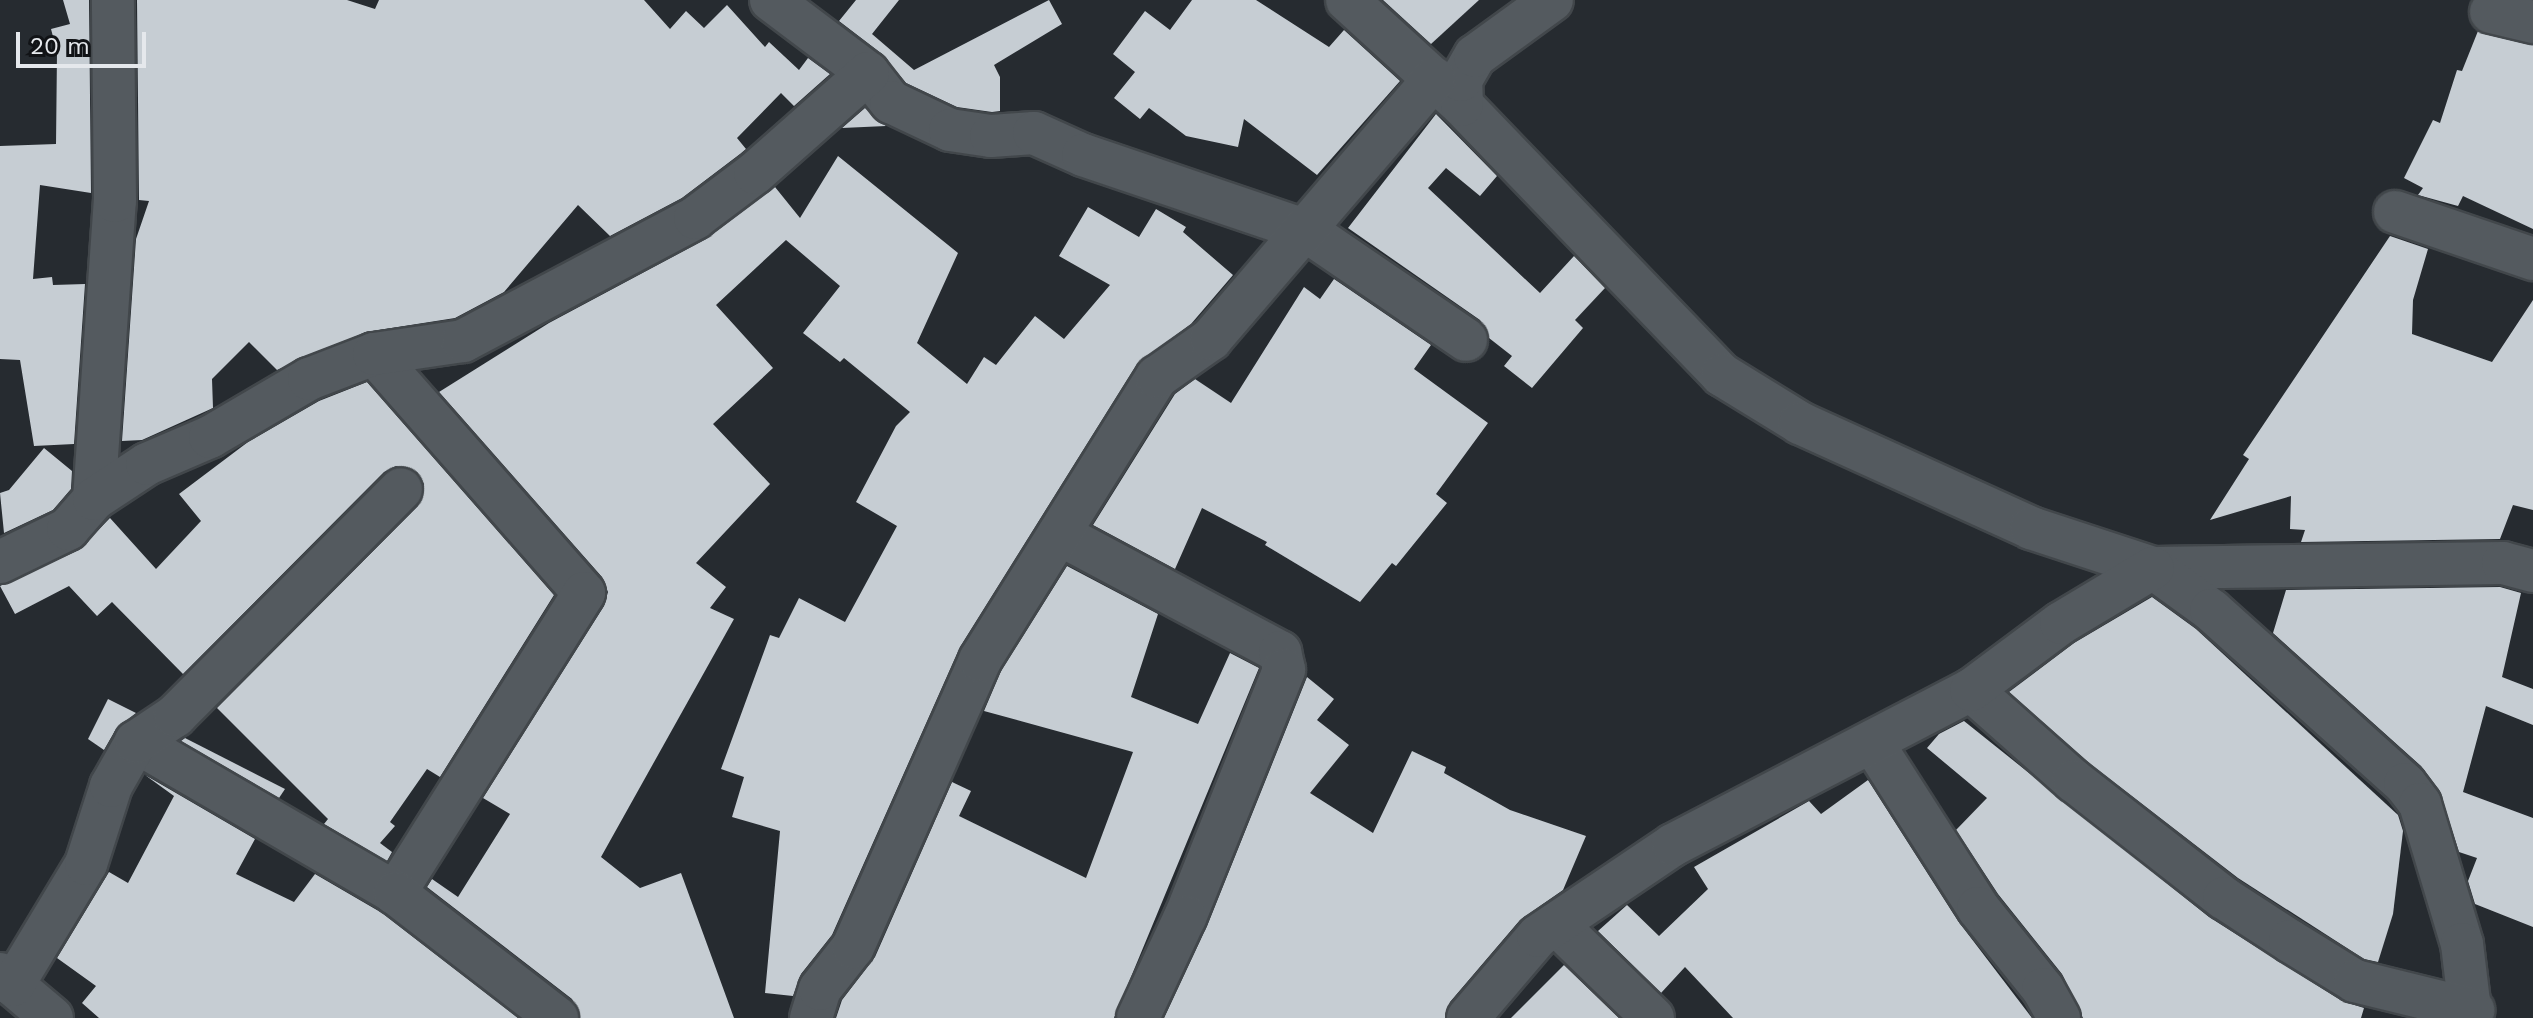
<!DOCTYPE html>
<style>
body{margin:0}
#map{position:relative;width:2533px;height:1018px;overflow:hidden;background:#262b30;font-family:"Work Sans",sans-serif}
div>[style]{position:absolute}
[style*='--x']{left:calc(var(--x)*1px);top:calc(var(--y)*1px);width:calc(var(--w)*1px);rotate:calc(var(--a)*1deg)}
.building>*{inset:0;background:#c6cdd3}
.roads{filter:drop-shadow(2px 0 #42474b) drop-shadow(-2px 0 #42474b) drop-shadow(0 2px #42474b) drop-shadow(0 -2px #42474b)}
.street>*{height:42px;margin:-21px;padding:0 21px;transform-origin:21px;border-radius:21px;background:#545a5f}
span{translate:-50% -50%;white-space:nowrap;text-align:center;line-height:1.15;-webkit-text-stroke:8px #111316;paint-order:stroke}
.scale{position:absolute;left:16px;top:32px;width:130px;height:36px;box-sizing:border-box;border:4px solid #e5e8ec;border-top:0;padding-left:10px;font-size:24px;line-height:28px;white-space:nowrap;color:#e5e8ec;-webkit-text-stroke:6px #111316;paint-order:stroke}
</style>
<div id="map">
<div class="building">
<div style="clip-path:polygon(63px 0,89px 0,91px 193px,40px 185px,33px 279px,52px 277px,53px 285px,85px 284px,74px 444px,34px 446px,20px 360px,0 359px,0 146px,56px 144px,57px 52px,51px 29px,70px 24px)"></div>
<div style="clip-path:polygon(137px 0,347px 0,375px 9px,379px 0,644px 0,670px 29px,686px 11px,704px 28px,727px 5px,765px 47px,769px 42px,799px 70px,808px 58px,830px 74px,794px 106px,781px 93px,737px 138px,746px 149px,740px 154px,682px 198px,610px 236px,578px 205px,504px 292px,455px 318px,366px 332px,277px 370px,249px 342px,212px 379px,213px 408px,142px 440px,122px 441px,136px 239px,149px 201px,139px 200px)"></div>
<div style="clip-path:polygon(856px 0,899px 0,872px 34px,914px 70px,1049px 0,1062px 24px,994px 65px,1000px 77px,1000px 111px,992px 112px,957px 107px,906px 83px,882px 54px,839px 21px)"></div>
<div style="clip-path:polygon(1192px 0,1256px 0,1329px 47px,1344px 30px,1400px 81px,1317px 175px,1244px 119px,1238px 147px,1186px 136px,1149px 108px,1140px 119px,1114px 98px,1135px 72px,1113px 54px,1145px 11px,1170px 30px)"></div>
<div style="clip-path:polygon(1383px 0,1479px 0,1431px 44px)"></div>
<div style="clip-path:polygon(2478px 31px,2533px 45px,2533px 229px,2463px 196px,2458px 206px,2418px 195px,2423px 188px,2404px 178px,2433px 120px,2440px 123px,2457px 70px,2462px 71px)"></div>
<div style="clip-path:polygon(865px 108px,886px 126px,842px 128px)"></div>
<div style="clip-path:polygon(1436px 114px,1497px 176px,1480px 196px,1446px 168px,1428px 188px,1540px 293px,1574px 256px,1605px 288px,1575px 320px,1583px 328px,1532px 388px,1504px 366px,1512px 356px,1489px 338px,1480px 320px,1348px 228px)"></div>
<div style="clip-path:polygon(838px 156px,958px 253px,917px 343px,967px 384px,984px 357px,996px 365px,1035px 316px,1064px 339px,1110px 285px,1059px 256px,1088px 207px,1139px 237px,1156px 209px,1186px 227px,1183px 232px,1233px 275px,1191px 324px,1137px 364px,960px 647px,832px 935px,801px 974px,793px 996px,765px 993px,780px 831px,732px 817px,744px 777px,721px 769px,770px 635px,779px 638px,799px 598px,845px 622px,897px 526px,856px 502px,896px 426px,910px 412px,844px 358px,840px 362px,803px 333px,840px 286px,786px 240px,716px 305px,773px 368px,713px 424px,770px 484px,696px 563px,726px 587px,710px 608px,734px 619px,601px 857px,640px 888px,681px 873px,734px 1018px,580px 1018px,572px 999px,427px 887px,432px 879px,458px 897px,510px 814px,483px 798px,604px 606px,608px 592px,602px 577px,439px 392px,549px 323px,706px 239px,775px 187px,800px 218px)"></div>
<div style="clip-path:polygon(2390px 236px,2428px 249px,2413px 300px,2412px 334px,2492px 362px,2533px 300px,2533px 510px,2513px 505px,2500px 539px,2301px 542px,2305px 530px,2290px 529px,2291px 496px,2210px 520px,2249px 459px,2243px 455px)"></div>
<div style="clip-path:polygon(1334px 279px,1431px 345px,1414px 369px,1488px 423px,1436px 494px,1447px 503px,1396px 566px,1392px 563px,1360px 602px,1265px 545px,1267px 542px,1202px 508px,1175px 569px,1093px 525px,1175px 394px,1195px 379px,1231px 403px,1304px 287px,1320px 299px)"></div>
<div style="clip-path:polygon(367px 382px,554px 595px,440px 777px,427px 769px,390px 822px,395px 826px,380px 843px,392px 852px,387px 861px,324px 824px,328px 819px,217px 708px,418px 506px,424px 484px,417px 472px,396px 466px,384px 472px,183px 674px,112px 602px,97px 616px,69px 586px,15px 614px,0 586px,79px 550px,110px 518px,156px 569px,201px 521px,179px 494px,248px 442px,319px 401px)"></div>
<div style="clip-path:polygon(44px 448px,72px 471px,71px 489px,53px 510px,4px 533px,0 493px,9px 490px)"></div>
<div style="clip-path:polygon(1067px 566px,1158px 614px,1131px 697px,1198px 724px,1230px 653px,1259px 668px,1114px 1018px,836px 1018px,842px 1000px,875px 957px,952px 782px,971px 791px,959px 816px,1086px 878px,1133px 752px,984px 711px,1001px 671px)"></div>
<div style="clip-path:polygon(2500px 587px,2521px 593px,2502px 677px,2533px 689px,2533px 725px,2486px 706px,2463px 792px,2533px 818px,2533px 927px,2475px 904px,2468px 881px,2477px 858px,2459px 852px,2439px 790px,2421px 766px,2273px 633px,2286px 590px)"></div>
<div style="clip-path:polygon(2152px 597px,2196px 629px,2398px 815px,2403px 831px,2393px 914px,2378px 962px,2364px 959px,2238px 878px,2089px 763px,2009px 692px,2074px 643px)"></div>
<div style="clip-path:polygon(1307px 677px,1334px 699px,1317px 720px,1349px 745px,1310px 793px,1373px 833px,1412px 751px,1446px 767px,1444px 773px,1510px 810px,1586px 836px,1563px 890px,1520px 920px,1450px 1002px,1445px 1018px,1164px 1018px,1207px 926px)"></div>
<div style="clip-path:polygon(108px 699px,136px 713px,116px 729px,104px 750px,88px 739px)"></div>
<div style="clip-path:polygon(1964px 721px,2209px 917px,2342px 1001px,2364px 1008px,2361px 1018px,2083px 1018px,2062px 974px,1998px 894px,1956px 830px,1987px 798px,1927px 748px,1939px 734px)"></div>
<div style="clip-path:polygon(185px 738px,285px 789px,279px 798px,181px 741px)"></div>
<div style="clip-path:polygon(145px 775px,255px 839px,236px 874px,294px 902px,315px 874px,382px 913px,518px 1018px,99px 1018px,82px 1003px,96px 986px,57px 958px,109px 872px,128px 883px,174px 796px)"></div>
<div style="clip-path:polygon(1868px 780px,1958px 921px,2032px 1018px,1733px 1018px,1685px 967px,1661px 993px,1598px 931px,1627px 905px,1659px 936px,1708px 889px,1694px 867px,1809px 801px,1821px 814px)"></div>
<div style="clip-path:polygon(1564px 965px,1619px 1018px,1511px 1018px)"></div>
</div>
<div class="roads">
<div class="street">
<div style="--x:771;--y:0;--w:121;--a:37"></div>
<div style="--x:868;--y:73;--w:37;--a:52"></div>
<div style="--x:891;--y:102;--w:65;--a:25.4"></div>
<div style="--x:950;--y:130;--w:41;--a:8.3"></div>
<div style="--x:991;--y:136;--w:43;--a:-4"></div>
<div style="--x:1034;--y:133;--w:54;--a:24.2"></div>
<div style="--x:1083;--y:155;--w:234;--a:18.7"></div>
<div style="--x:1305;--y:230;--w:195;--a:34.3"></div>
<div style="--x:1347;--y:0;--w:156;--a:42.4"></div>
<div style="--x:1462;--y:105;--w:375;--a:46.1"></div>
<div style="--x:1722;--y:375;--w:92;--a:31.6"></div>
<div style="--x:1800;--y:423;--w:254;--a:24.4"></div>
<div style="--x:2031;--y:528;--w:128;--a:18.2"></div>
<div style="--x:2153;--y:568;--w:350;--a:-0.8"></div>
<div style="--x:2503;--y:563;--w:31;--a:15"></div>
<div style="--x:2491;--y:12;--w:43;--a:13.4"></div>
<div style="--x:1462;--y:105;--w:25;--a:-92"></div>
<div style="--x:1461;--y:80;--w:28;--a:-60"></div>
<div style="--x:1475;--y:56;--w:95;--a:-36"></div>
<div style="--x:2395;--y:212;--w:146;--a:18.8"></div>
<div style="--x:374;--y:354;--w:318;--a:48.7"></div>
<div style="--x:584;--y:593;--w:355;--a:122.2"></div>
<div style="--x:94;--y:499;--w:299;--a:-86"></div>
<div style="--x:115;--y:201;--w:201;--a:-90.6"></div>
<div style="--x:1059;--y:534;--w:251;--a:28.1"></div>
<div style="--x:1280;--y:652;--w:18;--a:77"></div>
<div style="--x:1284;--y:670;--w:266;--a:111.8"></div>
<div style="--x:1185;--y:917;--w:111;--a:115"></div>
<div style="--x:0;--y:562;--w:76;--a:-25.9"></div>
<div style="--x:68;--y:529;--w:40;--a:-49"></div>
<div style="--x:94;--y:499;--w:64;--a:-33.4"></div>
<div style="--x:147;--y:464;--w:69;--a:-23.2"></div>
<div style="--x:210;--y:437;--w:115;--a:-30.4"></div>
<div style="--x:309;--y:379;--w:70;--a:-21"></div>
<div style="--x:374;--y:354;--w:90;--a:-8.3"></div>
<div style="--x:463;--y:341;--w:263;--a:-27.9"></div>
<div style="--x:695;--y:218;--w:75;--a:-36.9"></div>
<div style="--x:755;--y:173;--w:151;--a:-41.5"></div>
<div style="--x:2153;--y:568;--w:72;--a:35.9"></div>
<div style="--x:2211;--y:610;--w:261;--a:41.9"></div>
<div style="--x:2405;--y:784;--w:25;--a:53"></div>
<div style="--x:2420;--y:804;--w:146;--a:73.3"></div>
<div style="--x:2462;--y:944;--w:75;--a:83.1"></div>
<div style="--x:1971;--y:690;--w:137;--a:41.5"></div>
<div style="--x:2074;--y:781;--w:190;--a:38"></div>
<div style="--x:2224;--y:898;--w:79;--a:33.1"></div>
<div style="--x:2290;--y:941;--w:76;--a:31.6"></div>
<div style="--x:2355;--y:981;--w:122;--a:13.8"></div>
<div style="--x:136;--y:742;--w:300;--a:30.2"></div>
<div style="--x:395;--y:893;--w:205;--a:37.7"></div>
<div style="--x:1872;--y:742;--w:197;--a:57.4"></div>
<div style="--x:1978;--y:908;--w:104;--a:51.3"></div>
<div style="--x:2043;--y:989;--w:33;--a:61"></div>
<div style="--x:1556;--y:924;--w:135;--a:44.1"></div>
<div style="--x:0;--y:974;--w:68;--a:40.2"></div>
<div style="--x:13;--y:985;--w:141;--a:-58.9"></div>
<div style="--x:86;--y:864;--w:82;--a:-72.2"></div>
<div style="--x:111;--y:786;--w:51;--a:-60.4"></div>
<div style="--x:136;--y:742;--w:47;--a:-33.7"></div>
<div style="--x:175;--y:716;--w:320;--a:-45.1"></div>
<div style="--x:811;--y:1018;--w:30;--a:-73"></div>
<div style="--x:820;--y:989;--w:53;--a:-51.8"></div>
<div style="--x:853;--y:947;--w:314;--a:-66.1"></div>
<div style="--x:980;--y:660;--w:334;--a:-58"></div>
<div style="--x:1157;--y:377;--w:66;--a:-35.1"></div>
<div style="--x:1211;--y:339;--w:343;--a:-49.4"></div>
<div style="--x:1468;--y:1018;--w:108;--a:-49.5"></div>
<div style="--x:1538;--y:936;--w:163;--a:-34"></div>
<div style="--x:1673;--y:845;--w:336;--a:-27.5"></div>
<div style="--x:1971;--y:690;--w:112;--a:-36.7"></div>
<div style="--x:2061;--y:623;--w:107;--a:-30.9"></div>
</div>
</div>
<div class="scale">20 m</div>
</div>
